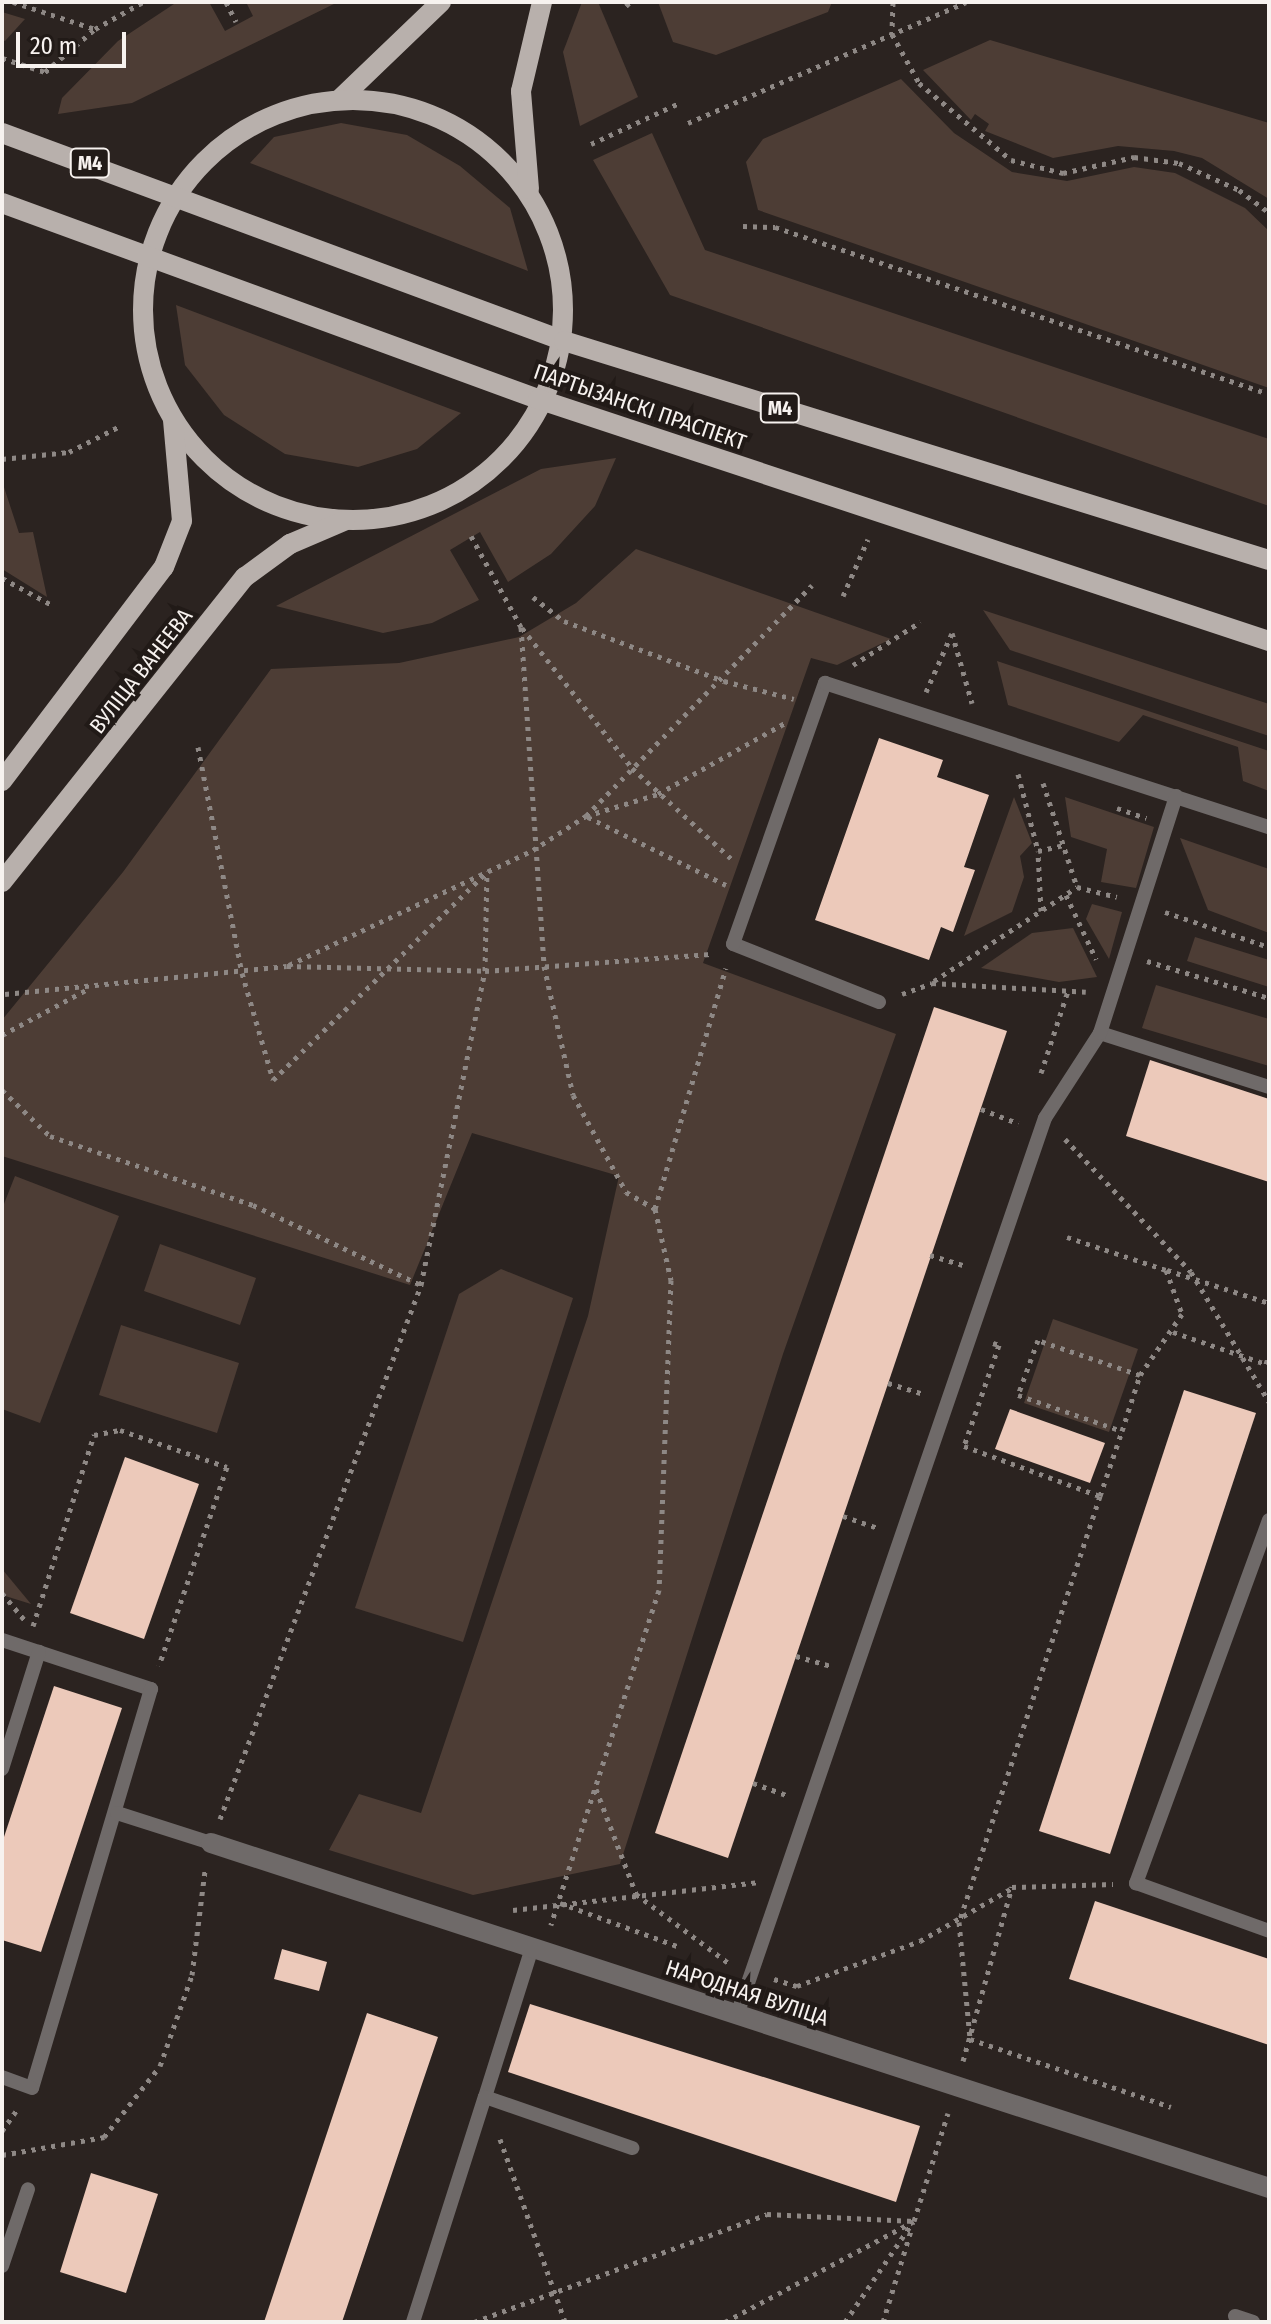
<!DOCTYPE html>
<meta charset="utf-8">
<style>
body{margin:0}
#map{position:relative;width:1271px;height:2324px;overflow:hidden;background:#2b2320;font-family:"Fira Sans Condensed",sans-serif}
div>[style]{position:absolute}
[style*='--x']{left:calc(var(--x)*1px);top:calc(var(--y)*1px);width:calc(var(--w)*1px);rotate:calc(var(--a)*1deg)}
.green>*{inset:0;background:#4d3d35}
.building>*{inset:0;background:#ecc9ba}
.path>*{height:5px;margin-top:-2.5px;transform-origin:0;background:repeating-linear-gradient(90deg,#8e8885 0 4px,transparent 0 10px)}
.lane>*{height:14px;margin:-7px;padding:0 7px;transform-origin:7px;border-radius:7px;background:#6f6a69}
.street>*{height:20px;margin:-10px;padding:0 10px;transform-origin:10px;border-radius:10px;background:#6f6a69}
.primary>*{height:20px;margin:-10px;padding:0 10px;transform-origin:10px;border-radius:10px;background:#b8b0ac}
.primary>.ring{margin:-10px;padding:0;box-sizing:content-box;background:none;border:20px solid #b8b0ac;border-radius:50%}
span{translate:-50% -50%;white-space:nowrap;text-align:center;line-height:1.15;-webkit-text-stroke:8px #211a17;paint-order:stroke}
.shield-label span{padding:2px 6px;background:#211a17;border:2px solid;border-radius:6px;-webkit-text-stroke-width:0}
.shield-label{font-size:20px;color:#f7f2ef;font-weight:700}
.street-label{font-size:22px;color:#f7f2ef}
.frame{position:absolute;inset:0;border:4px solid #f7f2ef;pointer-events:none}
.scale{position:absolute;left:16px;top:32px;width:110px;height:36px;box-sizing:border-box;border:4px solid #f7f2ef;border-top:0;padding-left:10px;font-size:24px;line-height:28px;white-space:nowrap;color:#f7f2ef;-webkit-text-stroke:6px #211a17;paint-order:stroke}
</style>
<div id="map">
<div class="green">
<div style="clip-path:polygon(177px 2px,209px 2px,225px 31px,253px 16px,246px 2px,338px 2px,132px 103px,58px 114px,62px 98px,118px 41px)"></div>
<div style="clip-path:polygon(582px 2px,598px 2px,638px 97px,580px 126px,563px 52px)"></div>
<div style="clip-path:polygon(658px 2px,832px 2px,828px 12px,716px 55px,673px 42px)"></div>
<div style="clip-path:polygon(2px 12px,25px 19px,5px 41px,2px 40px)"></div>
<div style="clip-path:polygon(990px 40px,1269px 123px,1269px 199px,1202px 158px,1174px 151px,1118px 146px,1053px 158px,985px 131px,989px 124px,975px 114px,971px 120px,923px 70px)"></div>
<div style="clip-path:polygon(901px 79px,954px 133px,1012px 172px,1067px 181px,1134px 167px,1175px 173px,1245px 208px,1269px 231px,1269px 388px,758px 210px,746px 162px,763px 139px)"></div>
<div style="clip-path:polygon(341px 123px,407px 135px,460px 166px,510px 208px,528px 271px,250px 163px,274px 137px)"></div>
<div style="clip-path:polygon(652px 133px,705px 250px,1269px 439px,1269px 506px,670px 295px,593px 160px)"></div>
<div style="clip-path:polygon(176px 305px,461px 413px,417px 449px,358px 467px,285px 454px,224px 415px,185px 365px)"></div>
<div style="clip-path:polygon(616px 458px,595px 506px,551px 554px,508px 582px,480px 532px,450px 550px,479px 600px,432px 623px,383px 633px,276px 606px,541px 469px)"></div>
<div style="clip-path:polygon(2px 481px,19px 533px,33px 532px,47px 597px,2px 569px)"></div>
<div style="clip-path:polygon(636px 549px,891px 639px,837px 665px,811px 658px,703px 963px,896px 1034px,783px 1354px,620px 1864px,473px 1895px,329px 1850px,359px 1794px,421px 1813px,588px 1316px,619px 1176px,472px 1133px,410px 1285px,2px 1156px,2px 1020px,123px 872px,271px 669px,399px 663px,519px 637px,576px 603px)"></div>
<div style="clip-path:polygon(983px 610px,1269px 704px,1269px 736px,1010px 650px)"></div>
<div style="clip-path:polygon(997px 661px,1269px 751px,1269px 791px,1243px 781px,1238px 747px,1143px 715px,1119px 742px,1008px 705px)"></div>
<div style="clip-path:polygon(1014px 797px,1032px 843px,1020px 856px,1024px 877px,1012px 912px,964px 936px)"></div>
<div style="clip-path:polygon(1065px 797px,1154px 827px,1136px 888px,1101px 882px,1107px 849px,1071px 837px)"></div>
<div style="clip-path:polygon(1180px 838px,1269px 869px,1269px 933px,1208px 910px)"></div>
<div style="clip-path:polygon(1092px 904px,1122px 912px,1109px 959px,1086px 919px)"></div>
<div style="clip-path:polygon(1073px 928px,1097px 977px,1059px 982px,981px 968px,1032px 933px)"></div>
<div style="clip-path:polygon(1195px 937px,1269px 960px,1269px 987px,1187px 961px)"></div>
<div style="clip-path:polygon(1156px 985px,1269px 1019px,1269px 1066px,1142px 1028px)"></div>
<div style="clip-path:polygon(15px 1176px,119px 1216px,40px 1423px,2px 1409px,2px 1209px)"></div>
<div style="clip-path:polygon(160px 1244px,256px 1278px,240px 1325px,144px 1291px)"></div>
<div style="clip-path:polygon(501px 1269px,573px 1298px,463px 1642px,355px 1608px,459px 1294px)"></div>
<div style="clip-path:polygon(1053px 1319px,1138px 1349px,1109px 1432px,1024px 1403px)"></div>
<div style="clip-path:polygon(121px 1325px,239px 1363px,217px 1433px,99px 1395px)"></div>
<div style="clip-path:polygon(2px 1569px,31px 1604px,2px 1595px)"></div>
</div>
<div class="building">
<div style="clip-path:polygon(879px 738px,943px 760px,937px 777px,989px 795px,964px 867px,975px 870px,953px 932px,941px 927px,929px 960px,815px 920px)"></div>
<div style="clip-path:polygon(934px 1007px,1007px 1031px,728px 1858px,655px 1833px)"></div>
<div style="clip-path:polygon(1150px 1060px,1269px 1099px,1269px 1182px,1126px 1136px)"></div>
<div style="clip-path:polygon(1184px 1390px,1256px 1413px,1110px 1854px,1039px 1831px)"></div>
<div style="clip-path:polygon(1010px 1409px,1105px 1443px,1090px 1483px,995px 1449px)"></div>
<div style="clip-path:polygon(125px 1457px,199px 1484px,144px 1639px,70px 1613px)"></div>
<div style="clip-path:polygon(54px 1686px,122px 1708px,41px 1952px,2px 1940px,2px 1843px)"></div>
<div style="clip-path:polygon(1095px 1901px,1269px 1959px,1269px 2045px,1069px 1979px)"></div>
<div style="clip-path:polygon(282px 1949px,327px 1962px,319px 1991px,274px 1979px)"></div>
<div style="clip-path:polygon(530px 2004px,920px 2126px,896px 2202px,508px 2072px)"></div>
<div style="clip-path:polygon(367px 2013px,438px 2037px,423px 2081px,342px 2322px,264px 2322px)"></div>
<div style="clip-path:polygon(91px 2173px,158px 2194px,126px 2293px,60px 2272px)"></div>
</div>
<div class="path">
<div style="--x:13;--y:2;--w:86;--a:18.2"></div>
<div style="--x:226;--y:2;--w:22;--a:63"></div>
<div style="--x:893;--y:2;--w:32;--a:92"></div>
<div style="--x:892;--y:34;--w:56;--a:61.1"></div>
<div style="--x:919;--y:83;--w:120;--a:39.9"></div>
<div style="--x:1011;--y:160;--w:54;--a:14"></div>
<div style="--x:1063;--y:173;--w:73;--a:-12.7"></div>
<div style="--x:1134;--y:157;--w:45;--a:7.6"></div>
<div style="--x:1179;--y:163;--w:66;--a:24.2"></div>
<div style="--x:1239;--y:190;--w:38;--a:37"></div>
<div style="--x:626;--y:6;--w:6;--a:-45"></div>
<div style="--x:2;--y:58;--w:45;--a:18"></div>
<div style="--x:45;--y:72;--w:66;--a:-40.7"></div>
<div style="--x:95;--y:29;--w:55;--a:-29.4"></div>
<div style="--x:688;--y:123;--w:303;--a:-23.5"></div>
<div style="--x:591;--y:144;--w:95;--a:-24.9"></div>
<div style="--x:743;--y:226;--w:32;--a:2"></div>
<div style="--x:775;--y:227;--w:521;--a:18.68"></div>
<div style="--x:2;--y:459;--w:67;--a:-6"></div>
<div style="--x:69;--y:452;--w:59;--a:-27"></div>
<div style="--x:471;--y:536;--w:104;--a:61.2"></div>
<div style="--x:521;--y:627;--w:340;--a:86.1"></div>
<div style="--x:544;--y:966;--w:132;--a:77.3"></div>
<div style="--x:573;--y:1095;--w:111;--a:61.3"></div>
<div style="--x:626;--y:1192;--w:34;--a:30"></div>
<div style="--x:655;--y:1209;--w:73;--a:77.3"></div>
<div style="--x:671;--y:1280;--w:310;--a:92.2"></div>
<div style="--x:659;--y:1590;--w:352;--a:107.9"></div>
<div style="--x:2;--y:578;--w:57;--a:28.4"></div>
<div style="--x:843;--y:596;--w:62;--a:-66.3"></div>
<div style="--x:533;--y:597;--w:39;--a:38"></div>
<div style="--x:564;--y:621;--w:171;--a:20.6"></div>
<div style="--x:724;--y:681;--w:72;--a:14.4"></div>
<div style="--x:522;--y:628;--w:178;--a:51.8"></div>
<div style="--x:632;--y:768;--w:139;--a:42.4"></div>
<div style="--x:853;--y:665;--w:80;--a:-32.7"></div>
<div style="--x:926;--y:692;--w:64;--a:-66.2"></div>
<div style="--x:952;--y:633;--w:73;--a:74.1"></div>
<div style="--x:198;--y:747;--w:230;--a:79"></div>
<div style="--x:242;--y:973;--w:111;--a:73.8"></div>
<div style="--x:273;--y:1080;--w:298;--a:-44.2"></div>
<div style="--x:1018;--y:774;--w:80;--a:75.4"></div>
<div style="--x:1043;--y:783;--w:109;--a:71.9"></div>
<div style="--x:1077;--y:887;--w:41;--a:14"></div>
<div style="--x:1117;--y:808;--w:31;--a:19"></div>
<div style="--x:726;--y:885;--w:156;--a:-153.8"></div>
<div style="--x:586;--y:816;--w:323;--a:-45.6"></div>
<div style="--x:1066;--y:895;--w:71;--a:64.9"></div>
<div style="--x:1041;--y:911;--w:60;--a:-92.9"></div>
<div style="--x:1038;--y:851;--w:26;--a:-13"></div>
<div style="--x:1165;--y:912;--w:110;--a:18.6"></div>
<div style="--x:1147;--y:961;--w:127;--a:16.9"></div>
<div style="--x:289;--y:965;--w:270;--a:-25.2"></div>
<div style="--x:533;--y:850;--w:63;--a:-32.7"></div>
<div style="--x:586;--y:816;--w:75;--a:-17"></div>
<div style="--x:658;--y:794;--w:145;--a:-29.2"></div>
<div style="--x:934;--y:981;--w:171;--a:-33.3"></div>
<div style="--x:5;--y:994;--w:283;--a:-5.7"></div>
<div style="--x:287;--y:966;--w:198;--a:1.4"></div>
<div style="--x:485;--y:971;--w:226;--a:-4.3"></div>
<div style="--x:902;--y:994;--w:32;--a:-20"></div>
<div style="--x:932;--y:983;--w:154;--a:3.3"></div>
<div style="--x:2;--y:1035;--w:95;--a:-28.2"></div>
<div style="--x:1041;--y:1073;--w:86;--a:-71.8"></div>
<div style="--x:2;--y:1090;--w:66;--a:43.8"></div>
<div style="--x:50;--y:1136;--w:214;--a:18.8"></div>
<div style="--x:253;--y:1205;--w:186;--a:25.5"></div>
<div style="--x:981;--y:1109;--w:40;--a:21"></div>
<div style="--x:1065;--y:1139;--w:183;--a:46.5"></div>
<div style="--x:1191;--y:1272;--w:152;--a:59"></div>
<div style="--x:655;--y:1209;--w:251;--a:-73.6"></div>
<div style="--x:1067;--y:1237;--w:104;--a:18.4"></div>
<div style="--x:1166;--y:1270;--w:47;--a:70"></div>
<div style="--x:1182;--y:1314;--w:74;--a:124.5"></div>
<div style="--x:930;--y:1255;--w:39;--a:17"></div>
<div style="--x:1167;--y:1270;--w:107;--a:17.9"></div>
<div style="--x:1173;--y:1332;--w:98;--a:19"></div>
<div style="--x:1266;--y:1364;--w:9;--a:-72"></div>
<div style="--x:993;--y:1343;--w:6;--a:18"></div>
<div style="--x:999;--y:1345;--w:107;--a:109.1"></div>
<div style="--x:964;--y:1446;--w:145;--a:20.2"></div>
<div style="--x:1100;--y:1496;--w:449;--a:108.3"></div>
<div style="--x:959;--y:1922;--w:118;--a:84.6"></div>
<div style="--x:970;--y:2039;--w:212;--a:18.7"></div>
<div style="--x:888;--y:1383;--w:37;--a:17"></div>
<div style="--x:1100;--y:1496;--w:69;--a:-71.3"></div>
<div style="--x:1122;--y:1431;--w:59;--a:-72.2"></div>
<div style="--x:1140;--y:1375;--w:108;--a:-161.1"></div>
<div style="--x:1038;--y:1340;--w:59;--a:110"></div>
<div style="--x:1018;--y:1395;--w:110;--a:19.1"></div>
<div style="--x:843;--y:1516;--w:39;--a:19"></div>
<div style="--x:2;--y:1593;--w:35;--a:50"></div>
<div style="--x:33;--y:1626;--w:201;--a:-72.3"></div>
<div style="--x:94;--y:1435;--w:26;--a:-11"></div>
<div style="--x:120;--y:1430;--w:113;--a:19.1"></div>
<div style="--x:227;--y:1467;--w:210;--a:108.9"></div>
<div style="--x:796;--y:1656;--w:35;--a:16"></div>
<div style="--x:753;--y:1783;--w:35;--a:20"></div>
<div style="--x:596;--y:1789;--w:112;--a:69.1"></div>
<div style="--x:636;--y:1894;--w:117;--a:36.7"></div>
<div style="--x:220;--y:1819;--w:571;--a:-69.37"></div>
<div style="--x:421;--y:1285;--w:320;--a:-78.5"></div>
<div style="--x:485;--y:971;--w:100;--a:-88.9"></div>
<div style="--x:560;--y:1903;--w:125;--a:20.2"></div>
<div style="--x:513;--y:1910;--w:246;--a:-6.5"></div>
<div style="--x:774;--y:1979;--w:24;--a:17"></div>
<div style="--x:797;--y:1986;--w:131;--a:-20.1"></div>
<div style="--x:920;--y:1941;--w:106;--a:-29.9"></div>
<div style="--x:963;--y:2061;--w:181;--a:-74.3"></div>
<div style="--x:1012;--y:1887;--w:101;--a:-1.7"></div>
<div style="--x:2;--y:2131;--w:28;--a:-55"></div>
<div style="--x:500;--y:2139;--w:194;--a:70.4"></div>
<div style="--x:2;--y:2155;--w:104;--a:-10"></div>
<div style="--x:104;--y:2137;--w:90;--a:-51.7"></div>
<div style="--x:160;--y:2066;--w:96;--a:-70.6"></div>
<div style="--x:192;--y:1975;--w:105;--a:-82.9"></div>
<div style="--x:474;--y:2322;--w:312;--a:-20.2"></div>
<div style="--x:767;--y:2214;--w:147;--a:2.7"></div>
<div style="--x:725;--y:2322;--w:214;--a:-28.1"></div>
<div style="--x:914;--y:2221;--w:113;--a:-72.5"></div>
<div style="--x:845;--y:2322;--w:121;--a:-55.8"></div>
<div style="--x:883;--y:2322;--w:99;--a:-73"></div>
</div>
<div class="lane">
<div style="--x:879;--y:1002;--w:157;--a:-158.3"></div>
<div style="--x:733;--y:944;--w:277;--a:-70.6"></div>
<div style="--x:825;--y:683;--w:467;--a:18"></div>
<div style="--x:1100;--y:1033;--w:177;--a:17.7"></div>
<div style="--x:1269;--y:1520;--w:387;--a:110.1"></div>
<div style="--x:1136;--y:1883;--w:141;--a:19.8"></div>
<div style="--x:2;--y:1640;--w:157;--a:18.2"></div>
<div style="--x:151;--y:1689;--w:416;--a:106.6"></div>
<div style="--x:32;--y:2088;--w:32;--a:-160"></div>
<div style="--x:2;--y:1769;--w:123;--a:-72.5"></div>
<div style="--x:117;--y:1813;--w:99;--a:17.7"></div>
<div style="--x:737;--y:2015;--w:948;--a:-71.05"></div>
<div style="--x:1045;--y:1118;--w:101;--a:-57.1"></div>
<div style="--x:1100;--y:1033;--w:249;--a:-72.2"></div>
<div style="--x:485;--y:2097;--w:156;--a:-72.5"></div>
<div style="--x:2;--y:2266;--w:81;--a:-71.3"></div>
<div style="--x:1235;--y:2316;--w:19;--a:18"></div>
<div style="--x:413;--y:2322;--w:236;--a:-72.3"></div>
<div style="--x:485;--y:2097;--w:156;--a:19.1"></div>
</div>
<div class="street">
<div style="--x:211;--y:1843;--w:1113;--a:18.06"></div>
</div>
<div class="primary">
<div style="--x:340;--y:99;--w:140;--a:-43.8"></div>
<div class="ring" style="left:143px;top:100px;width:400px;height:400px"></div>
<div style="--x:2;--y:133;--w:599;--a:20.31"></div>
<div style="--x:564;--y:341;--w:738;--a:17.26"></div>
<div style="--x:529;--y:189;--w:98;--a:-94.7"></div>
<div style="--x:521;--y:91;--w:91;--a:-76.7"></div>
<div style="--x:2;--y:203;--w:571;--a:20.09"></div>
<div style="--x:538;--y:399;--w:770;--a:18.32"></div>
<div style="--x:2;--y:781;--w:268;--a:-52.9"></div>
<div style="--x:164;--y:567;--w:49;--a:-68.6"></div>
<div style="--x:182;--y:521;--w:100;--a:-95.1"></div>
<div style="--x:2;--y:882;--w:390;--a:-51.5"></div>
<div style="--x:245;--y:577;--w:56;--a:-36.3"></div>
<div style="--x:290;--y:544;--w:59;--a:-23.1"></div>
</div>
<div class="shield-label">
<span style="left:90px;top:163px">М4</span>
<span style="left:780px;top:408px">М4</span>
</div>
<div class="street-label">
<span style="left:640px;top:407px;rotate:19deg">ПАРТЫЗАНСКІ ПРАСПЕКТ</span>
<span style="left:141px;top:671px;rotate:-52deg">ВУЛІЦА ВАНЕЕВА</span>
<span style="left:747px;top:1993px;rotate:18deg">НАРОДНАЯ ВУЛІЦА</span>
</div>
<div class="frame"></div>
<div class="scale">20 m</div>
</div>
